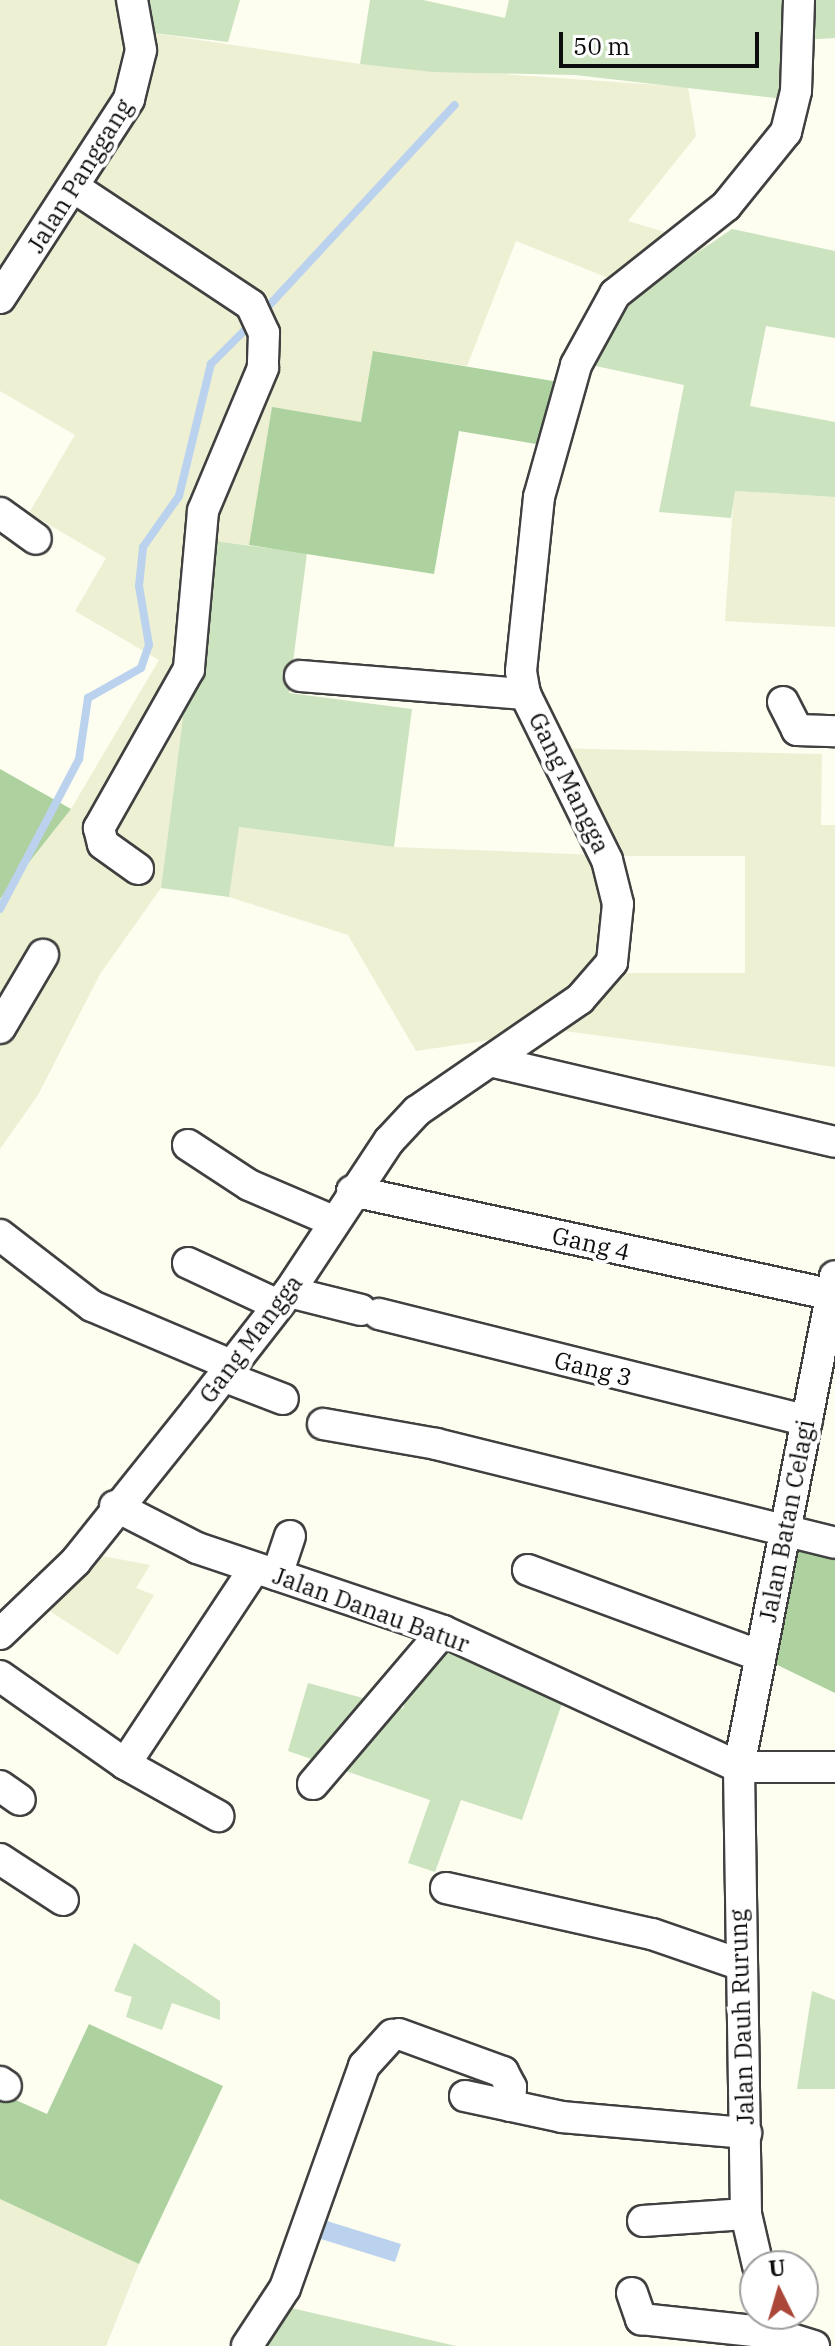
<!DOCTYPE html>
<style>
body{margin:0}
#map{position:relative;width:835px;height:2346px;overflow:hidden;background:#fdfdf0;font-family:"IBM Plex Serif",serif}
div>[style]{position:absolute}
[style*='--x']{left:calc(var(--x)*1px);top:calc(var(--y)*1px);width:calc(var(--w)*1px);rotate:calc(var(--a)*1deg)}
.farmland>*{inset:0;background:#edf0d3}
.green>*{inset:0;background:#cbe3be}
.forest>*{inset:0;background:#add29f}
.water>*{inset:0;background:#bbd2ee}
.stream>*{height:8px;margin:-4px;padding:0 4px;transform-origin:4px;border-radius:4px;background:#bbd2ee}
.roads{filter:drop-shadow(2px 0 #404040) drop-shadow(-2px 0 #404040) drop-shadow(0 2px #404040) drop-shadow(0 -2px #404040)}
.minor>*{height:30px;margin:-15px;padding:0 15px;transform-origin:15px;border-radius:15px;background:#fff}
span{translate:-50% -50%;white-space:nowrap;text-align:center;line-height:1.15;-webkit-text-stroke:8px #fff;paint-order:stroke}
.street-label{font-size:24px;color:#0d0d0d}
.north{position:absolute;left:739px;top:2250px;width:80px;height:80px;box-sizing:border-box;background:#fff;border:2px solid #9e9e9e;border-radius:50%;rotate:355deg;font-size:22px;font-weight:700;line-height:32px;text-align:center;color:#0d0d0d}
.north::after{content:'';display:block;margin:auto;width:28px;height:36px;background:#ab4738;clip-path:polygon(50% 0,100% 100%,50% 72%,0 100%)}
.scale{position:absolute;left:559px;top:32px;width:200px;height:36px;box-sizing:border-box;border:4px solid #0d0d0d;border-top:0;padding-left:10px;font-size:24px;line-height:28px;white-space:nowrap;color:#0d0d0d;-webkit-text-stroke:6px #fff;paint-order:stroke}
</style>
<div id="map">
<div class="farmland">
<div style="clip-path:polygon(0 0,135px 0,146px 32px,360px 64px,688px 87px,696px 136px,628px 221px,708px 245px,641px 291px,516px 241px,467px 366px,374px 351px,361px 422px,272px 408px,249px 545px,206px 541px,161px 888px,100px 974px,38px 1095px,0 1149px,0 899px,71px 809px,159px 660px,75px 611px,106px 558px,29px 513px,75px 435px,0 391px)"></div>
<div style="clip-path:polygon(734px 491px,835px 497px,835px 627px,725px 621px)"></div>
<div style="clip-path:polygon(evenodd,544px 748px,822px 754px,821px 825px,835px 825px,835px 1067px,557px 1030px,416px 1051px,348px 935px,229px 897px,238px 827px,394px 847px,622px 856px,544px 748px,623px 856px,745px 856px,745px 973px,623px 973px,623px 856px)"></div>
<div style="clip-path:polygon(92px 1554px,150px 1565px,136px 1588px,154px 1595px,118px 1655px,34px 1601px)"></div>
<div style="clip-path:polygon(0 2199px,139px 2264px,106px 2346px,0 2346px)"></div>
</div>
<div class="green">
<div style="clip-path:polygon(135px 0,240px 0,228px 42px,145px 32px)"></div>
<div style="clip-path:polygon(370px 0,423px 0,505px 18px,509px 0,835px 0,835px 38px,802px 40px,802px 101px,575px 75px,433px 72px,360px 64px)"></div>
<div style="clip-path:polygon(732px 229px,835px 251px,835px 338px,766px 326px,750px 406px,835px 422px,835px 497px,735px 491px,731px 518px,659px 512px,684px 385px,582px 363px,641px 291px)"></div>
<div style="clip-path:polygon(206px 540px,307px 553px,289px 693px,412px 709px,394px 847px,239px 827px,229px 897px,161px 888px)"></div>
<div style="clip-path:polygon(423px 1639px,570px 1680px,522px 1820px,461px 1800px,435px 1872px,408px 1863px,430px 1800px,288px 1751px,308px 1683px,403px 1709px)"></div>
<div style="clip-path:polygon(134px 1943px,220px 2001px,220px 2020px,172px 2003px,162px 2030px,126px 2017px,132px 1997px,114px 1991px)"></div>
<div style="clip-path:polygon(812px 1991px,835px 2000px,835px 2089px,797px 2089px)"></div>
<div style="clip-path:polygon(261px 2301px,456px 2346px,251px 2346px)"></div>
</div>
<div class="forest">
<div style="clip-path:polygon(373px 351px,577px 385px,566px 449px,459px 431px,434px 574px,249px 545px,272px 407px,361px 422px)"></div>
<div style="clip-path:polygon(0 769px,71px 809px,0 899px)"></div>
<div style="clip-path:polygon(785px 1541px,835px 1556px,835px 1693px,759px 1656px)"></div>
<div style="clip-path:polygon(89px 2024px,223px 2086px,139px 2264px,0 2199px,0 2093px,47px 2114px)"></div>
</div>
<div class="water">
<div style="clip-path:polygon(327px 2221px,401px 2244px,395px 2262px,321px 2239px)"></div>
</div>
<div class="stream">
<div style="--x:263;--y:312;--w:282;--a:-47.2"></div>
<div style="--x:0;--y:909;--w:170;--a:-62.2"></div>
<div style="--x:79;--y:759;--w:62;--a:-81.6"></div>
<div style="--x:88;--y:698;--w:61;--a:-29.5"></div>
<div style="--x:141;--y:668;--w:24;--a:-71"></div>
<div style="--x:149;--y:645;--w:60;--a:-99.6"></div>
<div style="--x:139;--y:586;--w:39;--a:-84"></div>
<div style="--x:143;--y:547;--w:62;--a:-54.8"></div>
<div style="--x:179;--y:496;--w:136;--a:-76.4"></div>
<div style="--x:211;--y:364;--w:59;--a:-45"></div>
</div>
<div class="roads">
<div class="minor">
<div style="--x:75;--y:188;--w:211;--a:33.6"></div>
<div style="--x:251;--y:305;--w:31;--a:65"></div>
<div style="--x:264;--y:333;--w:35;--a:92"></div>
<div style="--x:263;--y:368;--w:155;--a:112.8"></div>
<div style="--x:203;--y:511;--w:159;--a:95.1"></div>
<div style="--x:189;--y:669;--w:183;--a:119.5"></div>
<div style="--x:99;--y:828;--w:16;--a:76"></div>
<div style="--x:103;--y:844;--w:43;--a:35.5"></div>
<div style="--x:0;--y:298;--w:237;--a:-57"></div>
<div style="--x:129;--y:99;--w:50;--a:-76.2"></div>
<div style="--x:141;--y:50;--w:51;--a:-100.2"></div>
<div style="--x:0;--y:513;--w:44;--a:35.8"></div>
<div style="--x:300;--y:676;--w:226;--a:4.6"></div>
<div style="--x:783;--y:702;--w:31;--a:63"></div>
<div style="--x:797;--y:730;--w:38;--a:2"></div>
<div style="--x:0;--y:1028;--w:85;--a:-59.5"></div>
<div style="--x:490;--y:1061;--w:354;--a:13.2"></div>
<div style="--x:188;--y:1145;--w:73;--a:33.3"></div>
<div style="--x:249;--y:1185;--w:91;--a:23.2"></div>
<div style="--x:352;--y:1191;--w:489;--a:12.2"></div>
<div style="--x:0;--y:1235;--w:116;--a:37.7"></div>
<div style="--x:92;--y:1306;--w:151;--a:23"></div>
<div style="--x:188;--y:1263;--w:99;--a:25"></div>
<div style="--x:289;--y:1292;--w:74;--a:14"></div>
<div style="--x:379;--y:1314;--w:441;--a:14"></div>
<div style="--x:223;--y:1376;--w:64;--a:21"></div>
<div style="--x:323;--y:1424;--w:115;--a:10"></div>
<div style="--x:436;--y:1444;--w:411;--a:13.9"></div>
<div style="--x:115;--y:1506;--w:92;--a:27.1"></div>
<div style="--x:197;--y:1548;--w:260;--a:18.6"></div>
<div style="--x:443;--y:1631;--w:326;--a:24.7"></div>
<div style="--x:739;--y:1767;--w:96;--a:0"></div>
<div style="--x:528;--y:1570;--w:248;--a:20.3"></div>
<div style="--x:277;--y:1575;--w:41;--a:-71.6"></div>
<div style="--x:0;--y:1634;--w:105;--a:-43.8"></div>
<div style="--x:76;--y:1561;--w:193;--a:-51.3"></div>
<div style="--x:197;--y:1410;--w:150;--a:-52.1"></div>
<div style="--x:289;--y:1292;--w:181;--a:-56.5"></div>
<div style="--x:389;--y:1141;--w:41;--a:-47"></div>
<div style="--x:417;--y:1111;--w:198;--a:-34.5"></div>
<div style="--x:580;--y:999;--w:49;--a:-49.1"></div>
<div style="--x:612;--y:962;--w:58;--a:-84.1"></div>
<div style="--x:618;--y:904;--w:45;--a:-104"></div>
<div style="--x:607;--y:860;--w:185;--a:-116.3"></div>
<div style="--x:525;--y:694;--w:23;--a:-100"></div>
<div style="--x:521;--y:671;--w:175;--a:-84.1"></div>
<div style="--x:539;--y:497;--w:137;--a:-74.3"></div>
<div style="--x:576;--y:365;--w:81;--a:-61.2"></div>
<div style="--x:615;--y:294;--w:142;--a:-38.4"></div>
<div style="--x:726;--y:206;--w:95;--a:-51"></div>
<div style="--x:786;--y:132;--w:42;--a:-76.3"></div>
<div style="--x:796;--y:91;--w:91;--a:-88.1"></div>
<div style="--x:0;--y:1676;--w:153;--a:35.1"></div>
<div style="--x:125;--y:1764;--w:107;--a:29.2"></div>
<div style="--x:125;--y:1764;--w:234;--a:-56.5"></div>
<div style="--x:313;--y:1784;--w:201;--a:-49.6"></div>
<div style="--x:0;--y:1786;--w:24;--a:35"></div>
<div style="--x:0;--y:1859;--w:75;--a:33.1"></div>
<div style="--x:446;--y:1888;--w:211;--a:12.6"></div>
<div style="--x:652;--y:1934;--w:92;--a:19"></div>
<div style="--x:399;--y:2034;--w:111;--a:20.1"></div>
<div style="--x:503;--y:2072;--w:17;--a:62"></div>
<div style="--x:511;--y:2087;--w:19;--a:93"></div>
<div style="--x:0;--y:2082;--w:7;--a:34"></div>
<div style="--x:465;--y:2096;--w:99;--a:12.2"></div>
<div style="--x:562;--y:2117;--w:185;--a:5"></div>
<div style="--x:643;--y:2221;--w:103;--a:-3.9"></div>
<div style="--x:758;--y:2266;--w:53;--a:-103"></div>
<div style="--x:746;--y:2214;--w:447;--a:-90.9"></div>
<div style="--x:739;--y:1767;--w:500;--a:-78.94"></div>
<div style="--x:632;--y:2293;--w:28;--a:71"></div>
<div style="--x:641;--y:2319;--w:132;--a:6.1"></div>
<div style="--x:772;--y:2333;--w:44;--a:17.2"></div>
<div style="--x:247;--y:2346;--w:69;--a:-56.8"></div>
<div style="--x:285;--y:2288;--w:236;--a:-70.4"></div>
<div style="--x:364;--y:2066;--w:42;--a:-47.9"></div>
</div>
</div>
<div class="street-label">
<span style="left:80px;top:176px;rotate:-58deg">Jalan Panggang</span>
<span style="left:569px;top:783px;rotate:64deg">Gang Mangga</span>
<span style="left:591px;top:1244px;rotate:13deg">Gang 4</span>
<span style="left:251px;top:1339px;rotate:-53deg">Gang Mangga</span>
<span style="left:593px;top:1369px;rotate:14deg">Gang 3</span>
<span style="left:787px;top:1521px;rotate:-79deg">Jalan Batan Celagi</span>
<span style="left:371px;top:1610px;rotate:20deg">Jalan Danau Batur</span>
<span style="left:742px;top:2017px;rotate:-92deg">Jalan Dauh Rurung</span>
</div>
<div class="north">U</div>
<div class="scale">50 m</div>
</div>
